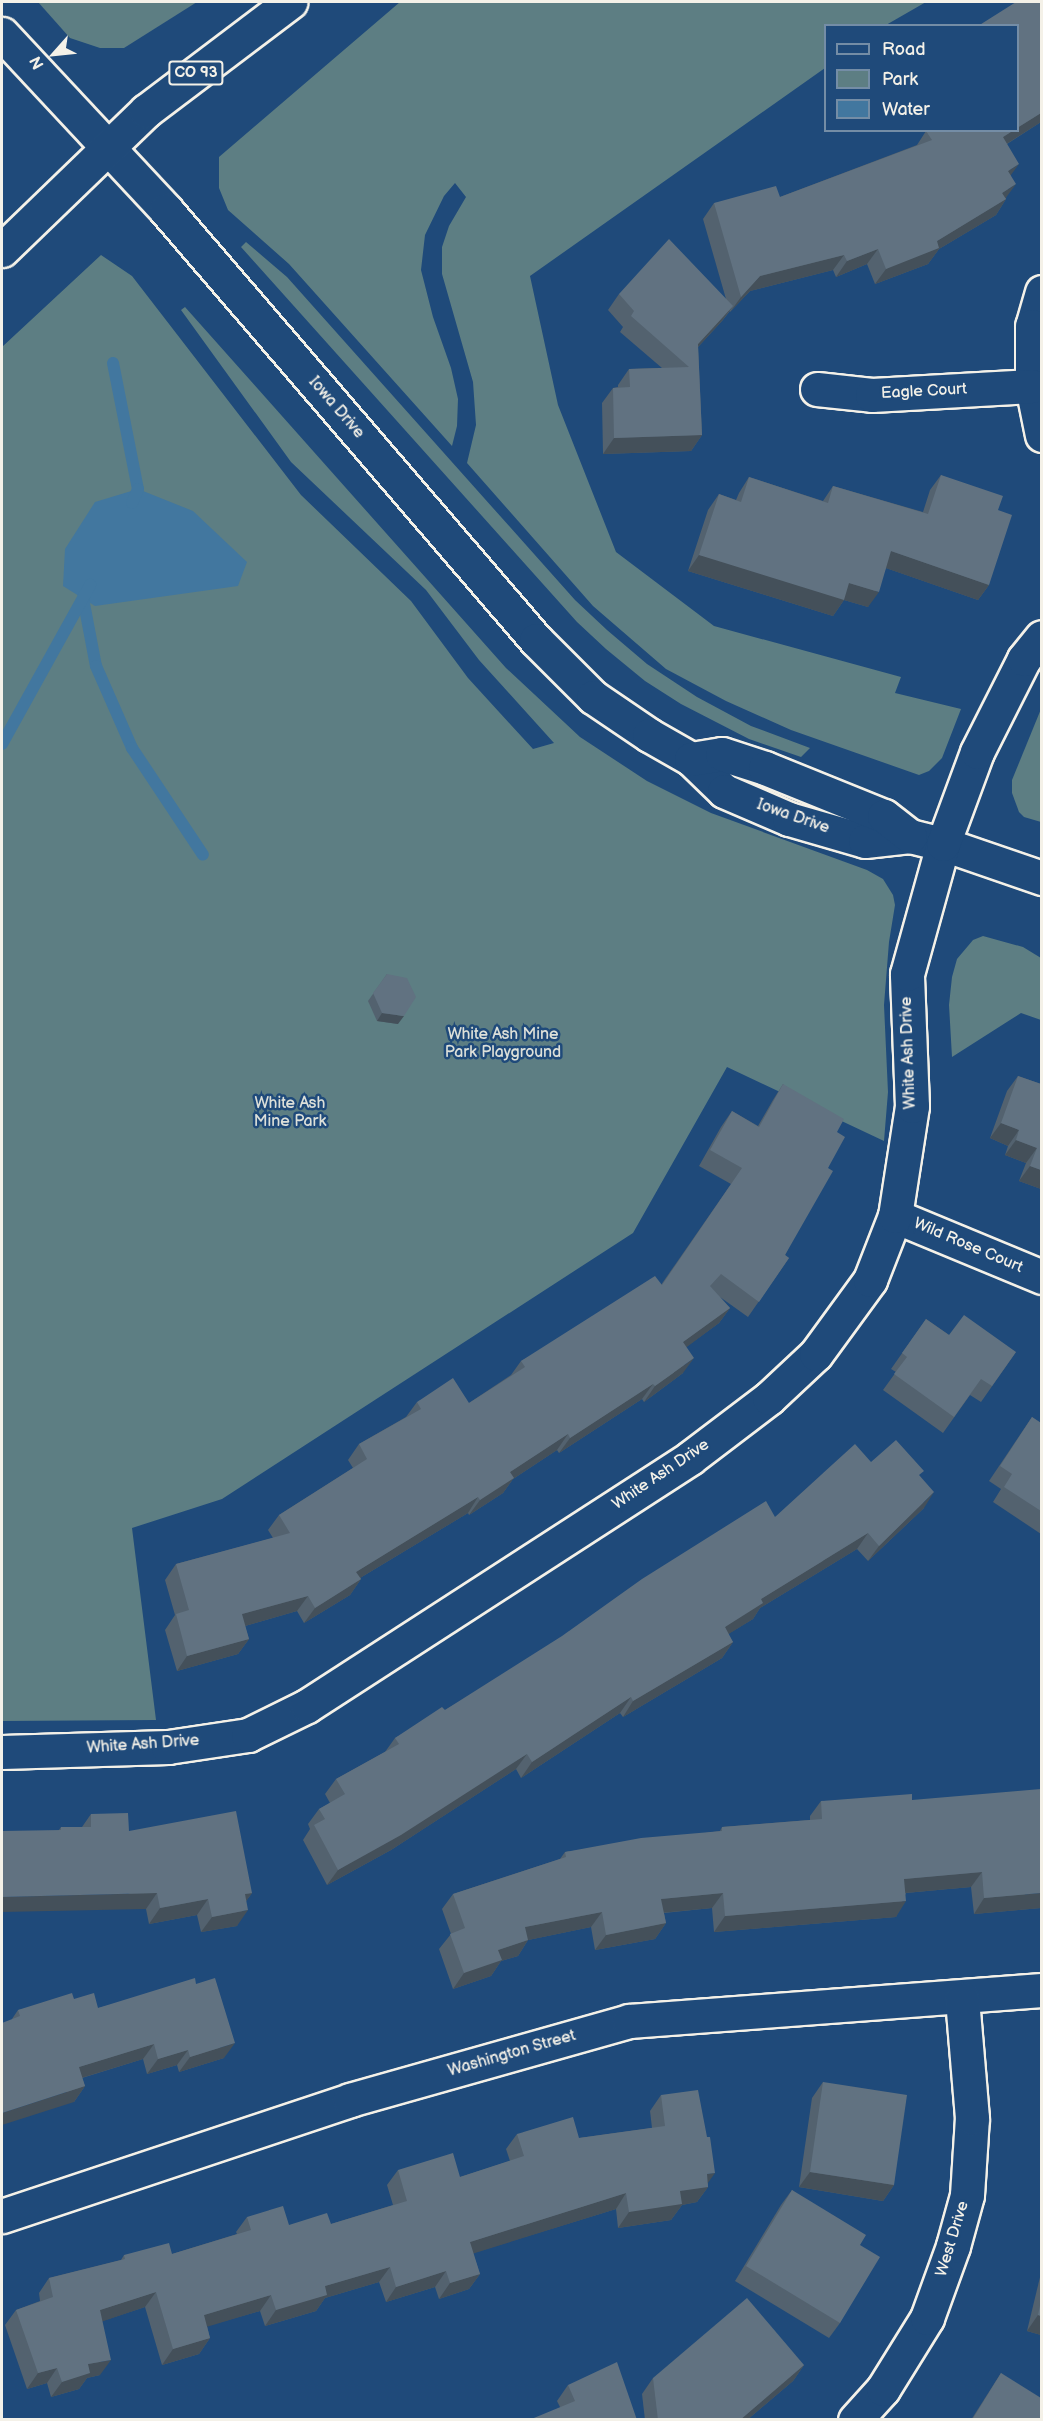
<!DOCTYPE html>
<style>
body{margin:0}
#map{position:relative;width:1043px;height:2421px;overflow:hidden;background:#1f4a7a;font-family:"Balsamiq Sans",sans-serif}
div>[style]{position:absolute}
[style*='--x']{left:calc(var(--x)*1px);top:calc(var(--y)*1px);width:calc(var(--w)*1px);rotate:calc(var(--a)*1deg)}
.green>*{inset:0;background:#5d7e83}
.water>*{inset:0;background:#42779f}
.stream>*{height:12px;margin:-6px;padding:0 6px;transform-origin:6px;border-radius:6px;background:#42779f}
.roads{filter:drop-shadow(2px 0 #f4f1e8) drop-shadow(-2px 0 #f4f1e8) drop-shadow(0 2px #f4f1e8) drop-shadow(0 -2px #f4f1e8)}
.minor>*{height:33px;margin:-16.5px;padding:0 16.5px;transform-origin:16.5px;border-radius:16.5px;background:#1f4a7a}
.highway>*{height:33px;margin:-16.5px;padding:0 16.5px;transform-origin:16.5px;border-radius:16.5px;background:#1f4a7a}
.wall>*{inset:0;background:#53626f}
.shaded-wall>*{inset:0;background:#44505a}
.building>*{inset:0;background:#617281}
span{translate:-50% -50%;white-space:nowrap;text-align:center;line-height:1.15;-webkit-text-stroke:5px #1f4a7a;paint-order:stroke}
.shield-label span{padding:2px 4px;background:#1f4a7a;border:2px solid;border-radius:4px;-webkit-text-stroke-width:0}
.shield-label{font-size:15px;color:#f4f1e8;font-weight:700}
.street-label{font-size:16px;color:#f4f1e8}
.park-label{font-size:16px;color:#dde0d9}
.frame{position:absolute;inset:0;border:3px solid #f4f1e8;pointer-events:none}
.legend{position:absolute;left:824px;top:24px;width:195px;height:108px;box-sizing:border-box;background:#1f4a7a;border:2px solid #748da6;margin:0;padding:8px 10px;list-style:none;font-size:18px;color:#f4f1e8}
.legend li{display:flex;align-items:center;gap:12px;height:30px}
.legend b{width:30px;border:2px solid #748da6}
.north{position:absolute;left:24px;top:24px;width:60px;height:60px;-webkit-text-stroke:4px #1f4a7a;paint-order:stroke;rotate:243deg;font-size:16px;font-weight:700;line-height:24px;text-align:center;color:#f4f1e8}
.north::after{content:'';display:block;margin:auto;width:21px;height:27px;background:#f4f1e8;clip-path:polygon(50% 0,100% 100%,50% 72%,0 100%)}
</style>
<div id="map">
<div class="green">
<div style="clip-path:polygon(38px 2px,197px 2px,124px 48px,100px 48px,70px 38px)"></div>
<div style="clip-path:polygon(400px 2px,926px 2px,886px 25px,826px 26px,825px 68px,530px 276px,558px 405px,616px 552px,714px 626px,901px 677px,895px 693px,961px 709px,942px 758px,929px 771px,919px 775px,791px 730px,726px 701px,666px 669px,593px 606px,467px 463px,476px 425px,473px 382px,442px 274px,442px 247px,449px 226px,466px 197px,455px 183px,444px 196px,425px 235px,421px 270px,433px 317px,451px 368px,458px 399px,457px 426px,452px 446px,289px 264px,228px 210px,219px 188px,219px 157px)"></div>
<div style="clip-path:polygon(246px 242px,287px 277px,575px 600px,607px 630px,647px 664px,697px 697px,751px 726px,810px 748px,801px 757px,749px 739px,681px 704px,645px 681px,606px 649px,577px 622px,241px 247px)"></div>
<div style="clip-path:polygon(101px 255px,132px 276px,301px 495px,411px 601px,468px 678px,533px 749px,554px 743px,479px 660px,426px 590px,291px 462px,181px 310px,185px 307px,506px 668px,580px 737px,647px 781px,711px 813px,867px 870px,883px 879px,893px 895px,895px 905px,889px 942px,884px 1005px,888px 1092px,884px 1141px,727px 1067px,633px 1233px,222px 1499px,132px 1528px,156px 1720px,2px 1721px,2px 347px)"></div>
<div style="clip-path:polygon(1041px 709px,1042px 822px,1041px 822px,1024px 817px,1019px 812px,1012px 793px,1012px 780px)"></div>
<div style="clip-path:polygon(983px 936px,1023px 947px,1041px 958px,1041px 1020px,1021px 1013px,952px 1057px,949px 1005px,952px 977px,957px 959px,973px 940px)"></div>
</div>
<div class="water">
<div style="clip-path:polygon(138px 489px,193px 511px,247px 562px,238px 586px,95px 606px,63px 586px,65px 549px,95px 502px)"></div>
</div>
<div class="stream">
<div style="--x:113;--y:363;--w:128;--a:78.8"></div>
<div style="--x:138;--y:489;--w:15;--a:113"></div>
<div style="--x:83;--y:598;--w:69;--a:79.2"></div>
<div style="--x:96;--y:666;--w:90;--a:66.3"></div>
<div style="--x:132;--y:748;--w:128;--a:56.4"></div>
<div style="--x:2;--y:744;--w:182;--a:-61"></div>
</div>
<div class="roads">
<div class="minor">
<div style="--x:2;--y:34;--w:241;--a:47"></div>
<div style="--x:166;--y:210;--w:567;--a:49.29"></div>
<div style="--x:536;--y:640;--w:81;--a:45"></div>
<div style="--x:593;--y:697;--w:68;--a:34.2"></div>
<div style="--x:649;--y:735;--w:48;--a:29.7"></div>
<div style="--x:691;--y:759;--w:46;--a:44.1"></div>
<div style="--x:724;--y:791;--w:71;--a:23.3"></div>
<div style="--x:789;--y:819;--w:79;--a:16.1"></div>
<div style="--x:865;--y:841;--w:45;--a:-6.3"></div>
<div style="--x:910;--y:836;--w:34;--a:14"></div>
<div style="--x:943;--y:844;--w:105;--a:19"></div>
<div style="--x:1042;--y:292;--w:35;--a:106"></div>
<div style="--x:1032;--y:326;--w:60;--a:90"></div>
<div style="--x:1032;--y:386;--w:50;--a:78.5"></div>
<div style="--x:817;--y:389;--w:55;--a:6.2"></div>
<div style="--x:872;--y:395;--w:160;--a:-3.2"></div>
<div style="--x:691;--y:759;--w:31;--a:-9"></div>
<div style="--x:722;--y:754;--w:45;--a:18"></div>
<div style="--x:765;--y:768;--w:128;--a:22"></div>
<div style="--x:884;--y:816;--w:33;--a:38"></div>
<div style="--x:895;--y:1216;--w:159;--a:22.5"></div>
<div style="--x:2;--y:1752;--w:166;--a:-1.7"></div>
<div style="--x:168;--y:1747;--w:81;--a:-8.5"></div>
<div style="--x:248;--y:1735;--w:66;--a:-26.2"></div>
<div style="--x:307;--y:1706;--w:456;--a:-32.9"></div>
<div style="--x:690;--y:1458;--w:99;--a:-37.2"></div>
<div style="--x:769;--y:1398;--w:64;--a:-43.1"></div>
<div style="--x:816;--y:1354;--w:92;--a:-53.9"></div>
<div style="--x:870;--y:1280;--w:69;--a:-68.7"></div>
<div style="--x:895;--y:1216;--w:111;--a:-81.2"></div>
<div style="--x:912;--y:1106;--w:132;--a:-92.2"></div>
<div style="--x:907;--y:974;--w:135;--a:-74.5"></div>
<div style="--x:943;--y:844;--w:98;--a:-69.7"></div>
<div style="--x:977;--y:752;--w:104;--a:-63.2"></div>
<div style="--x:1024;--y:659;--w:28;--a:-51"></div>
<div style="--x:2;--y:2216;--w:367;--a:-18.4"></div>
<div style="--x:350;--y:2100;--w:290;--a:-15.8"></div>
<div style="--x:629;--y:2021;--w:414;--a:-4.3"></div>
<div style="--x:855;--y:2420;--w:42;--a:-47.9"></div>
<div style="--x:883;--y:2389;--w:84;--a:-58.2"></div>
<div style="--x:927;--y:2318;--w:77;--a:-70.1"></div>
<div style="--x:953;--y:2246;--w:53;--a:-74.6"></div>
<div style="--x:967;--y:2195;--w:77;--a:-86.3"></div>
<div style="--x:972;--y:2118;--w:120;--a:-94.8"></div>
</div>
<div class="highway">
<div style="--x:2;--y:250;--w:200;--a:-44"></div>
<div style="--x:146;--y:111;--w:181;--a:-37.1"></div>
</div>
</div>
<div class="wall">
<div style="clip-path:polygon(1041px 2px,1041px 122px,1007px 144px,1011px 175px,1006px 198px,1006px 199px,996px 215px,939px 249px,928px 264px,875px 284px,867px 264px,836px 277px,833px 270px,750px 291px,730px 312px,730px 311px,722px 321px,698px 347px,702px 435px,691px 451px,603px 454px,602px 403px,613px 388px,618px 387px,618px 385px,629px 369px,662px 368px,620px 332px,623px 327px,608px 310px,619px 294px,726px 299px,703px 219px,714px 203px,780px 197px,917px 145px,926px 131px,1017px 130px)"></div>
<div style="clip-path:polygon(941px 475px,998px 510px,989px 585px,978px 600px,886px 568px,868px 607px,844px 600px,833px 616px,688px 571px,708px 510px,719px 494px,736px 500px,739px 493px,749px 477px,823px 501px,833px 486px,923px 512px,930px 490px)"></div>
<div style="clip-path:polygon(387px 974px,398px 1024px,377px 1021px,368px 1001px)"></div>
<div style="clip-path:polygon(1018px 1076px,1041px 1084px,1041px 1189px,1019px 1181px,1026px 1163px,1005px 1155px,1008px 1146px,990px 1138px,1007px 1091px)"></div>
<div style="clip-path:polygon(783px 1084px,837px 1132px,828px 1168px,785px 1255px,789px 1258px,748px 1317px,720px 1297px,730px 1308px,719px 1323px,686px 1347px,683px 1373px,644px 1402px,642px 1399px,559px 1453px,557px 1450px,513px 1479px,503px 1493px,469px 1515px,468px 1513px,360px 1578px,361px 1579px,350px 1595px,304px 1623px,297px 1611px,245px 1626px,249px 1639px,238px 1654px,177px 1671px,165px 1630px,175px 1615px,165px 1580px,176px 1564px,273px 1538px,268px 1530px,279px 1515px,353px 1468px,348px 1460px,359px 1444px,406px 1417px,417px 1402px,469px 1403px,511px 1375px,521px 1361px,661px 1285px,731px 1184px,699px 1166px,721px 1127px,732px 1111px,758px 1126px,773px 1100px)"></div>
<div style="clip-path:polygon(926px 1319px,949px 1335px,1016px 1352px,981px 1402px,970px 1395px,943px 1433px,883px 1390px,896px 1372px,891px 1369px)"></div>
<div style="clip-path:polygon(1032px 1417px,1041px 1423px,1041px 1534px,993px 1502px,1001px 1489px,989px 1481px)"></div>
<div style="clip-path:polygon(871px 1462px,920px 1476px,924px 1508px,868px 1561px,857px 1549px,760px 1608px,753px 1619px,728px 1634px,733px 1642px,722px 1658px,623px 1717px,620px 1713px,521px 1778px,516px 1769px,391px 1850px,327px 1885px,303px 1840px,310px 1829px,308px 1824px,319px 1809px,330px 1803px,325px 1794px,336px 1779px,385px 1752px,395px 1738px,445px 1710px,775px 1517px)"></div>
<div style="clip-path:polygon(912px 1800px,1041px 1908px,974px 1914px,971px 1887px,906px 1893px,896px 1917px,714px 1932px,712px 1908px,664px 1913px,666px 1923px,655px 1939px,595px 1950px,591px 1927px,528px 1940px,518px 1956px,501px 1961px,491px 1976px,453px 1989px,439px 1949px,451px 1934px,442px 1909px,453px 1894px,560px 1859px,565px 1852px,720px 1831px,722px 1827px,810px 1820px,810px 1816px,821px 1801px)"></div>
<div style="clip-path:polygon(91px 1814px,129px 1831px,252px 1893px,246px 1901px,237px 1926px,201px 1932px,197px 1915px,149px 1924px,146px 1909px,59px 1830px,61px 1827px,82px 1827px)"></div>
<div style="clip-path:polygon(196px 1984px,224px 2058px,179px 2072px,177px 2065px,147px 2074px,143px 2059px,82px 2078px,85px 2086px,74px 2102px,12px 2019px,18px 2010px,74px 1999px,98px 2008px)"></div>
<div style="clip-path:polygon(823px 2082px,894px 2185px,883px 2201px,799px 2187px,812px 2098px)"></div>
<div style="clip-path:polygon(661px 2095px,708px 2183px,708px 2187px,697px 2202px,682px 2205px,671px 2220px,618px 2228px,616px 2209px,473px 2253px,480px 2274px,469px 2289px,439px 2299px,435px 2287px,386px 2302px,379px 2282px,325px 2298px,316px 2311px,265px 2326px,260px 2311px,207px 2326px,210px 2338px,199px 2354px,162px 2365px,145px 2307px,102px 2321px,100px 2375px,87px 2378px,79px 2389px,51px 2397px,47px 2383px,27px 2389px,5px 2325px,16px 2310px,40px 2301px,39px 2293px,49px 2278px,121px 2260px,124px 2255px,172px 2254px,237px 2234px,236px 2232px,247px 2217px,289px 2225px,331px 2224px,393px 2205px,387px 2185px,398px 2170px,460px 2177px,510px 2161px,506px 2149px,517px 2134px,579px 2138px,652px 2128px,650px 2111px)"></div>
<div style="clip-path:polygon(792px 2190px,860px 2245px,840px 2323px,829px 2338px,735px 2281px,781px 2205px)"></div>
<div style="clip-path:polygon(1041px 2273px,1041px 2335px,1027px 2331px)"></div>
<div style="clip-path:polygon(804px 2365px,793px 2381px,747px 2420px,645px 2420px,642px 2394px,653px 2378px)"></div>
<div style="clip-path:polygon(1001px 2373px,1041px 2420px,971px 2420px)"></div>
<div style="clip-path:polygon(568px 2385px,637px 2420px,560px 2407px,557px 2401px)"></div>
</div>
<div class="shaded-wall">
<div style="clip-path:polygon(1041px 113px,1041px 122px,992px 153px,1003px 137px,1014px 130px,1017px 130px,1017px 128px)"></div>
<div style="clip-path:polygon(1019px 164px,1008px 179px,1008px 171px)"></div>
<div style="clip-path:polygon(1016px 184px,1005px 199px,1002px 193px)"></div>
<div style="clip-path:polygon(1006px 199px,996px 215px,939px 249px,928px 264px,875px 284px,886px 269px,937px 241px)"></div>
<div style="clip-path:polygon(878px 249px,867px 264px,836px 277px,847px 261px)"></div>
<div style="clip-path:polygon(844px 255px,833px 270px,750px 291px,730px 312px,741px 297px,760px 276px)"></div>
<div style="clip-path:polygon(733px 306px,722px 321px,687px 359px,698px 344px)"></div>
<div style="clip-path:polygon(702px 435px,691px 451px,603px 454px,614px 438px)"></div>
<div style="clip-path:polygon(891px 551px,989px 585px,978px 600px,880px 566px)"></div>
<div style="clip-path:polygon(699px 555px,849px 583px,879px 592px,868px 607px,844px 600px,833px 616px,688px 571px)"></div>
<div style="clip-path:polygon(382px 1013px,404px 1016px,398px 1024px,377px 1021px)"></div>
<div style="clip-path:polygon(1001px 1123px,1019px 1130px,1008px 1146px,990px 1138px)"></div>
<div style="clip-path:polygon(1016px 1140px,1037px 1148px,1026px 1163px,1005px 1155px)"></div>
<div style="clip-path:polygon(1030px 1166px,1041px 1170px,1041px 1189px,1019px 1181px)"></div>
<div style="clip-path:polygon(730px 1308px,719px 1323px,672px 1358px,683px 1342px)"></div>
<div style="clip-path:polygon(694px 1358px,683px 1373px,644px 1402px,655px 1386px)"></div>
<div style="clip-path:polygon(653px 1384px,642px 1399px,559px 1453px,570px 1438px)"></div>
<div style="clip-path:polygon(568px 1434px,557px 1450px,513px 1479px,503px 1493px,469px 1515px,480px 1500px,510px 1472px)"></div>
<div style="clip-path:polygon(934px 1492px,924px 1508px,868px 1561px,879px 1546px)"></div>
<div style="clip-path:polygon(478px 1497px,468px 1513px,345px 1587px,356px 1572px)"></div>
<div style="clip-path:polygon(868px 1533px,857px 1549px,760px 1608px,753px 1619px,714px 1643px,725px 1627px,761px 1599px)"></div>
<div style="clip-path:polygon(361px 1579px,350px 1595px,304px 1623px,315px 1608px)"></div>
<div style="clip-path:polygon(308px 1596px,297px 1611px,231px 1630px,242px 1614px)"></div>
<div style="clip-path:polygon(249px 1639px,238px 1654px,177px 1671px,187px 1656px)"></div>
<div style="clip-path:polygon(733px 1642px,722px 1658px,623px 1717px,633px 1701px)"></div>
<div style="clip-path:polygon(631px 1697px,620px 1713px,521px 1778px,532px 1762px)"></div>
<div style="clip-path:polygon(527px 1754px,516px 1769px,391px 1850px,327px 1885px,338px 1870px)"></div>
<div style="clip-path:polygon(982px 1872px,971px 1887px,894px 1894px,904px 1879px)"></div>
<div style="clip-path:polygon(157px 1893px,146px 1909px,2px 1912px,2px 1897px)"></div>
<div style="clip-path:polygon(252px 1893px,241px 1908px,245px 1894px)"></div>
<div style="clip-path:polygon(723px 1893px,712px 1908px,650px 1914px,661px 1899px)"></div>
<div style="clip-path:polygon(1041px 1893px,1041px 1908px,974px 1914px,984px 1898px)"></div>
<div style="clip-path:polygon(208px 1899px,197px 1915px,149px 1924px,160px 1908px)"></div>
<div style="clip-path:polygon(906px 1901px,896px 1917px,714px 1932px,725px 1916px)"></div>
<div style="clip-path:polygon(248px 1910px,237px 1926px,201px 1932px,212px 1917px)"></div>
<div style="clip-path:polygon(602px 1912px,591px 1927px,514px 1943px,525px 1927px)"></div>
<div style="clip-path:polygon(666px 1923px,655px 1939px,595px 1950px,606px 1935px)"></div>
<div style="clip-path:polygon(528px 1940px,518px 1956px,501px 1961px,491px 1976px,453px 1989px,464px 1973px,498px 1950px)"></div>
<div style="clip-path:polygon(235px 2043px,224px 2058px,179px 2072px,190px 2057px)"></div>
<div style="clip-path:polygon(154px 2044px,143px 2059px,68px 2082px,79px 2067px)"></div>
<div style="clip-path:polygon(188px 2050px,177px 2065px,147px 2074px,158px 2059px)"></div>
<div style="clip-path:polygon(85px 2086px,74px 2102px,2px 2125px,2px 2113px)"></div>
<div style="clip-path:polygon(810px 2172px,894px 2185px,883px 2201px,799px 2187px)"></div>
<div style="clip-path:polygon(715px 2173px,705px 2187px,708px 2187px,697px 2202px,682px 2205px,671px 2220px,618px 2228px,629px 2212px,680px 2191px,707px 2174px)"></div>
<div style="clip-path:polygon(626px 2193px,616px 2209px,459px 2258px,470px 2242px)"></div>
<div style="clip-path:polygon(390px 2267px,379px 2282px,325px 2298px,316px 2311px,265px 2326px,276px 2310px,325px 2286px)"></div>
<div style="clip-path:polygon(446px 2271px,435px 2287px,386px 2302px,396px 2287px)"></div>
<div style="clip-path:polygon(480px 2274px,469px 2289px,439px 2299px,450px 2283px)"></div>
<div style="clip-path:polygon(156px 2292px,145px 2307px,89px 2326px,100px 2310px)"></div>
<div style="clip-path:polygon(271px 2295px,260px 2311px,193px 2331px,204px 2315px)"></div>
<div style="clip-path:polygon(1038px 2315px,1041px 2316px,1041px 2335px,1027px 2331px)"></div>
<div style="clip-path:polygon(210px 2338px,199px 2354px,162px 2365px,173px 2349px)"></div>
<div style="clip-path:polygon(111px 2360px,100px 2375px,87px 2378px,79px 2389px,51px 2397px,62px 2382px,88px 2364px)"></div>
<div style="clip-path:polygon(804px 2365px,793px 2381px,747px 2420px,740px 2420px)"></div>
<div style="clip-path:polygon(57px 2368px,47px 2383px,27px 2389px,38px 2373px)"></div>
</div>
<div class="building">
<div style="clip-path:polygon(1016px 2px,1041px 2px,1041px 113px,1017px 128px,1017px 26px,978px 26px)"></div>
<div style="clip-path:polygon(928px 130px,1014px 130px,1003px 137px,1019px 164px,1008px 171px,1016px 184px,1002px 193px,1006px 199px,937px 241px,939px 248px,886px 269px,878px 249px,847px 261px,844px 255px,760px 276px,741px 297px,714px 203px,776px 186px,780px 197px,932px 140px,926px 131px)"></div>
<div style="clip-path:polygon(669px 239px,733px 306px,698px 344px,702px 435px,614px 438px,613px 388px,630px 387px,629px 369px,689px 367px,631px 316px,634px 311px,619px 294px)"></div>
<div style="clip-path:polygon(941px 475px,1003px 496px,998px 510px,1012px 515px,989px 585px,891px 551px,879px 592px,849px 583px,844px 600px,699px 555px,719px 494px,741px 502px,749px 477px,828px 503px,833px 486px,928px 514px)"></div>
<div style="clip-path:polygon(387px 974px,407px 978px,416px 997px,404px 1016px,382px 1013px,373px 993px)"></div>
<div style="clip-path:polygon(1018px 1076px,1041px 1084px,1041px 1170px,1030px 1166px,1037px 1148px,1016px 1140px,1019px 1130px,1001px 1123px)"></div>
<div style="clip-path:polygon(783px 1084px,844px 1119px,837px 1132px,845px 1137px,828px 1168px,833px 1171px,785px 1255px,789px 1258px,759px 1302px,721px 1274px,710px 1286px,730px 1308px,683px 1342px,694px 1358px,655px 1386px,653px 1384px,570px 1438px,568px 1434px,510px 1472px,514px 1478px,480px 1500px,478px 1497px,356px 1572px,361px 1579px,315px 1608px,308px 1596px,242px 1614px,249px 1639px,187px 1656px,176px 1614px,189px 1610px,176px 1564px,290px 1533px,279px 1515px,367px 1459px,359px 1444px,421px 1409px,417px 1402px,453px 1378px,469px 1403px,525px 1367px,521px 1361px,655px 1276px,662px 1285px,742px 1168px,710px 1150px,732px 1111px,759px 1127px)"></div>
<div style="clip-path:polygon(964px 1315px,1016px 1352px,992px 1386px,981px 1379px,954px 1417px,894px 1374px,907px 1357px,902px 1353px,926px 1319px,949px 1335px)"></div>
<div style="clip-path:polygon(1032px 1417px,1041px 1423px,1041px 1511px,1004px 1487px,1012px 1474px,1000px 1466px)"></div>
<div style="clip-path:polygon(896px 1440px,924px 1471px,919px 1475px,934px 1492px,879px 1546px,868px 1533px,761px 1599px,763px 1603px,725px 1627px,733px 1642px,633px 1701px,631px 1697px,532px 1762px,527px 1754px,401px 1835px,338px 1870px,314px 1825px,325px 1819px,319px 1809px,345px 1794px,336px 1779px,399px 1744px,395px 1738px,442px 1707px,445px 1710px,562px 1636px,642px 1579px,766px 1501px,775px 1517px,855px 1444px,871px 1462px)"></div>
<div style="clip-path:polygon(1041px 1789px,1041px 1893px,984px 1898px,982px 1872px,904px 1879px,906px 1901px,725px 1916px,723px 1893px,661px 1899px,666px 1923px,606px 1935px,602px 1912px,525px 1927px,528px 1940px,498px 1950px,502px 1960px,464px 1973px,450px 1934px,465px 1928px,453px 1894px,566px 1857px,565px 1852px,641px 1838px,722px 1831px,722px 1827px,822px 1819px,821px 1801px,912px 1794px,912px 1800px)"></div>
<div style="clip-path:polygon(236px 1811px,252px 1893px,245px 1894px,248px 1910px,212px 1917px,208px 1899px,160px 1908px,157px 1893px,2px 1897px,2px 1831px,61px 1830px,61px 1827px,91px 1827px,91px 1814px,128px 1813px,129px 1831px)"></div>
<div style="clip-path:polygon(195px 1978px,196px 1984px,215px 1978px,235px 2043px,190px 2057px,188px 2050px,158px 2059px,154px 2044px,79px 2067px,85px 2086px,2px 2113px,2px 2023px,20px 2016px,18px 2010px,72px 1993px,74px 1999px,94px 1993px,98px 2008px)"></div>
<div style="clip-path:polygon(823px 2082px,907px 2095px,894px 2185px,810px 2172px)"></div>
<div style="clip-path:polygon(698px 2090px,707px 2137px,710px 2137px,715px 2173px,707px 2174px,708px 2187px,680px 2191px,682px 2204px,629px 2212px,626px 2193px,470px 2242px,480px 2274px,450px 2283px,446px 2271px,396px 2287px,390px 2267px,325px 2286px,327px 2295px,276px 2310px,271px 2295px,204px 2315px,210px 2338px,173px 2349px,156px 2292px,100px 2310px,111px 2360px,88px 2364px,90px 2373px,62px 2382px,57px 2368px,38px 2373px,16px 2310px,53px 2297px,49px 2278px,125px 2259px,124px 2255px,169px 2243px,172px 2254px,251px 2230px,247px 2217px,283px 2206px,289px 2225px,327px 2213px,331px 2224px,407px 2201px,398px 2170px,453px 2153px,460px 2177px,524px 2156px,517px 2134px,573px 2117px,579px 2138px,665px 2126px,661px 2095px)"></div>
<div style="clip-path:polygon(792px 2190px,866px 2235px,860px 2245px,880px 2257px,840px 2323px,746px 2266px)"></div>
<div style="clip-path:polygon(747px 2298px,804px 2365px,740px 2420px,658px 2420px,653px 2378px)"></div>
<div style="clip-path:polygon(1041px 2301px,1041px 2316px,1038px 2315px)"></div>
<div style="clip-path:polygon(617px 2362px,637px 2420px,529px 2420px,575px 2401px,568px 2385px)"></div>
<div style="clip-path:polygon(1001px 2373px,1041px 2398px,1041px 2420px,972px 2420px)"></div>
</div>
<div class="shield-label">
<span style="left:196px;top:73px">CO 93</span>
</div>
<div class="street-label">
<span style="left:924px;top:392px;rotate:-3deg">Eagle Court</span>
<span style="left:336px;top:408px;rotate:49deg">Iowa Drive</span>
<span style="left:793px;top:817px;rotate:19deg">Iowa Drive</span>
<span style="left:909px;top:1053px;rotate:-92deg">White Ash Drive</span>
<span style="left:968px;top:1246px;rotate:23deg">Wild Rose Court</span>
<span style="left:661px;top:1475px;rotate:-34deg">White Ash Drive</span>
<span style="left:143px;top:1745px;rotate:-4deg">White Ash Drive</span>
<span style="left:512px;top:2054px;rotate:-16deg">Washington Street</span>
<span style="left:953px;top:2239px;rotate:-73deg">West Drive</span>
</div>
<div class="park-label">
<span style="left:503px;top:1044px">White Ash Mine<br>Park Playground</span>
<span style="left:290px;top:1113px">White Ash<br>Mine Park</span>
</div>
<div class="frame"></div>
<ul class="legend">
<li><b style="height:8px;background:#1f4a7a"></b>Road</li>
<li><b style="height:16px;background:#5d7e83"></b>Park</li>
<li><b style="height:16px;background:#42779f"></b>Water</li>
</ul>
<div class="north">N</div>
</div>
